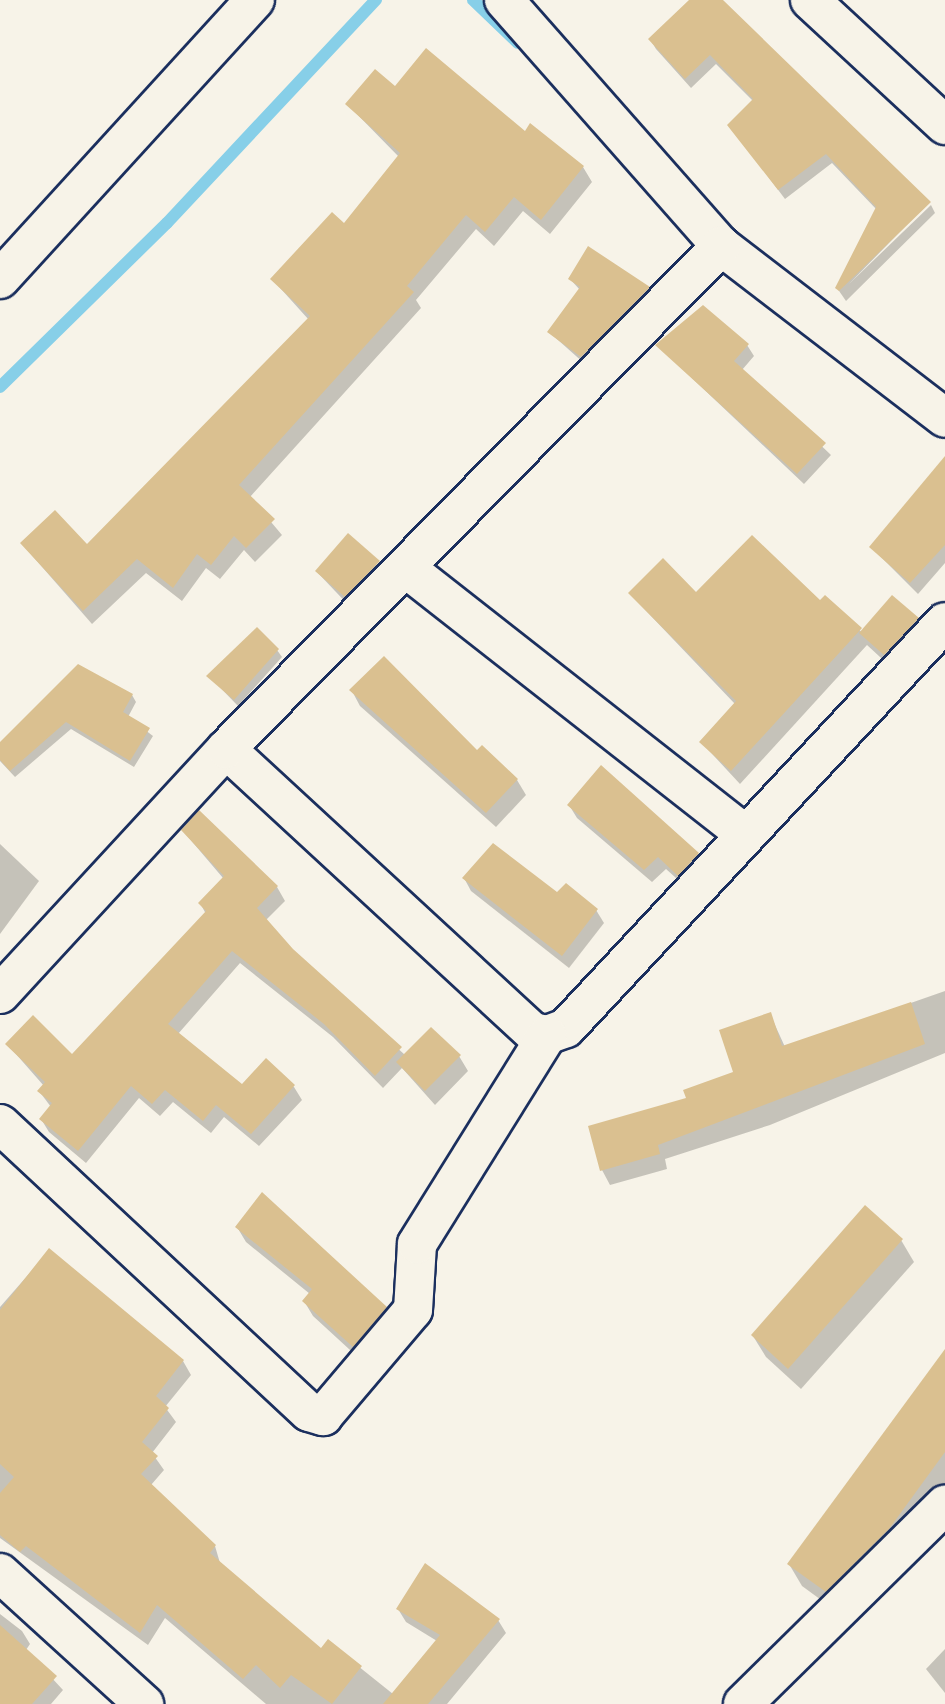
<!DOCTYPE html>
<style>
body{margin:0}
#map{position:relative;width:945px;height:1704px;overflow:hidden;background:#f7f3e8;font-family:Delius,sans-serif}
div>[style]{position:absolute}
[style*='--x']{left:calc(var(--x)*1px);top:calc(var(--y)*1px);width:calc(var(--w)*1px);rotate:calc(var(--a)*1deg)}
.shadow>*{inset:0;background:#0003}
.stream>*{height:12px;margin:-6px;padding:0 6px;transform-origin:6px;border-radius:6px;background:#87cfe8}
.building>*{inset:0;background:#dac090}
.roads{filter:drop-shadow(2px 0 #1b2f5e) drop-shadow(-2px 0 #1b2f5e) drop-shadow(0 2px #1b2f5e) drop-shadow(0 -2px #1b2f5e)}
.minor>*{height:38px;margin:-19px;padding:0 19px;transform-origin:19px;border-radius:19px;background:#f7f3e8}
span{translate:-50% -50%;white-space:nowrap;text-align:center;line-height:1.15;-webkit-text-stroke:7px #f7f3e8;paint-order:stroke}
</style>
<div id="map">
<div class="shadow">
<div style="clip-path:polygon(695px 0,720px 0,929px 202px,849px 284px,931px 205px,935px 213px,846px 301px,837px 288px,877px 210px,832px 163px,785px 199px,729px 125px,753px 101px,716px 64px,691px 88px,656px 49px,650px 39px)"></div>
<div style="clip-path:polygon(395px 88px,525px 133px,583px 167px,592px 182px,550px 234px,523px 211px,494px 246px,476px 229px,416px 300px,421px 308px,250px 497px,282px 535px,255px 562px,244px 550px,220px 579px,206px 568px,182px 601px,146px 573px,92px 624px,22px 544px,87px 546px,309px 320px,272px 279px,345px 226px,399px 157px,347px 104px)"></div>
<div style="clip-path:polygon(570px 279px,649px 288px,653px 295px,585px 364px,549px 332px,580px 290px)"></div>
<div style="clip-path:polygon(657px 345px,747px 345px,754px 356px,742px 370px,831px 455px,804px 484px)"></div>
<div style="clip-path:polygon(945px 462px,945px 563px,918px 594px,871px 547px)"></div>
<div style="clip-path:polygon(349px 536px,388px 577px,354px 611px,317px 572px)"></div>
<div style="clip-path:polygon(630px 594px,821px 603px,862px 632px,917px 619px,926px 634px,893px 669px,867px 645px,740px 784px,701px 742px,735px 704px)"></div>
<div style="clip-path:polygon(277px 650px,282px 657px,238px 706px,209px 676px)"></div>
<div style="clip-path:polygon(352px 691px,477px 752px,517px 780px,526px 795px,496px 827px,360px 706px)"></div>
<div style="clip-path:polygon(132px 695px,136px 702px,128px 717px,153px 736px,134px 767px,71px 729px,15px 777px,0 761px,0 744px)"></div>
<div style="clip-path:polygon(601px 767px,698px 854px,705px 867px,686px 887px,666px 869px,652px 882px,577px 818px,569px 805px)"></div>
<div style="clip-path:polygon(199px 813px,277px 887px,285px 901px,266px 920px,292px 951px,405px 1055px,459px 1056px,468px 1071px,435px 1105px,402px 1068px,383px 1088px,333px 1037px,240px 963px,178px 1034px,242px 1086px,266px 1061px,294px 1087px,302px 1100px,259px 1146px,224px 1117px,211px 1133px,173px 1102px,160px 1116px,139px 1098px,86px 1163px,49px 1132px,41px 1119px,51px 1107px,39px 1091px,44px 1086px,8px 1045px,72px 1057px,206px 914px,200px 903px,223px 878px,183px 831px)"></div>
<div style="clip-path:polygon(0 844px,39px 881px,0 934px)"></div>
<div style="clip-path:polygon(464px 878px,557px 894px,596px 910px,604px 923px,569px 968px,471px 891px)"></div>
<div style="clip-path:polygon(945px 991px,945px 1053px,770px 1125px,665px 1159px,667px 1169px,610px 1185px,602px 1170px,688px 1100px,735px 1073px,770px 1014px,785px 1047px)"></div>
<div style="clip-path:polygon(237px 1227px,385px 1308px,394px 1324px,362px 1361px,313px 1316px,304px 1301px,310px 1294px,246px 1242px)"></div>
<div style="clip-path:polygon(901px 1240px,914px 1262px,801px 1389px,766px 1357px,753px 1336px)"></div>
<div style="clip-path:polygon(49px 1251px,183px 1361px,191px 1375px,165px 1407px,176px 1422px,152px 1453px,164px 1470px,151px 1485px,215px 1546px,220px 1563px,321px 1651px,328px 1642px,393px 1694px,437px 1641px,406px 1622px,398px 1609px,498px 1620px,506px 1633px,447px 1704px,266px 1704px,165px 1618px,148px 1645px,0 1538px,0 1307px)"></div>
<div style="clip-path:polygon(945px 1352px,945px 1492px,839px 1613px,802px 1586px,789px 1564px)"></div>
<div style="clip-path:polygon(0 1614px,22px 1631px,30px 1644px,26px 1650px,63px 1690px,51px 1704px,0 1704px)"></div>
<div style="clip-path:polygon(945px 1649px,945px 1693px,926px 1669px)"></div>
</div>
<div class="stream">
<div style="--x:473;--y:0;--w:62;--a:43.7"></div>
<div style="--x:0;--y:387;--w:234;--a:-44.5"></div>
<div style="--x:167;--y:223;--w:306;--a:-46.9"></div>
</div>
<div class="building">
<div style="clip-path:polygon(689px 0,723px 0,931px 202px,839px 291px,835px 288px,876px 207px,826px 154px,778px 190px,727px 125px,753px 99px,710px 55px,685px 79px,648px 39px)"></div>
<div style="clip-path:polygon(426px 48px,525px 131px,530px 123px,584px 166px,541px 220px,514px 197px,485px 232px,466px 215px,407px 286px,414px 292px,239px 485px,275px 519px,246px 548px,234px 536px,211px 565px,197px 554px,173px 588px,137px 559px,83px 611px,20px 543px,55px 510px,87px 544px,310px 316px,270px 279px,332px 212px,344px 223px,400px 153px,345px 104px,375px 69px,395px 86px)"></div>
<div style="clip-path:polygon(588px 246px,650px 287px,581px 357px,547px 332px,580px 287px,568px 279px)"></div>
<div style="clip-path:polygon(703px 305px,749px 344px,734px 361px,826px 443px,797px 474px,655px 345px)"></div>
<div style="clip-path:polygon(945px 456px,945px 545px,910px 583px,869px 547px)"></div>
<div style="clip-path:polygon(348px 533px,380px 561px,345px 597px,315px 571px)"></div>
<div style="clip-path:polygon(752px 535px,820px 600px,825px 595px,862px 628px,731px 771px,699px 742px,736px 701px,628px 593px,663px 558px,696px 592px)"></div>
<div style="clip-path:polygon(892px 595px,919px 618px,884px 655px,859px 633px)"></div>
<div style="clip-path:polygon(257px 627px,279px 649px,234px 700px,206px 676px)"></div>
<div style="clip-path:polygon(384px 656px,477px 750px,482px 745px,518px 779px,486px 813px,349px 690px)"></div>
<div style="clip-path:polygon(78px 664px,133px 694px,123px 712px,150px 728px,130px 761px,66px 722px,10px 771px,0 760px,0 742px)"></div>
<div style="clip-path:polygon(601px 765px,699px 853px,678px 876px,658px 857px,644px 870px,567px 805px)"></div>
<div style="clip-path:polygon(199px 810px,278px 886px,257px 908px,293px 949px,402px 1047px,375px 1076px,324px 1024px,232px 951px,168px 1024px,242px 1084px,266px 1058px,295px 1085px,251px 1134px,216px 1105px,203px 1121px,165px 1090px,152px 1104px,131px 1086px,78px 1151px,39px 1119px,52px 1103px,37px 1091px,45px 1082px,5px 1044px,33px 1015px,72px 1054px,206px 911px,198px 903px,224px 876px,181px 830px)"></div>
<div style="clip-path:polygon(493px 843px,557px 892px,566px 883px,598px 909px,562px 956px,462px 878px)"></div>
<div style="clip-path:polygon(911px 1002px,925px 1044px,658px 1145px,660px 1154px,600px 1171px,588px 1126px,686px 1098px,683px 1090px,733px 1072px,719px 1030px,771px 1012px,782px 1046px)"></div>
<div style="clip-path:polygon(431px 1027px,461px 1055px,425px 1091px,396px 1062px)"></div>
<div style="clip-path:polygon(262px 1192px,387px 1307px,353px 1347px,302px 1301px,312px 1289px,235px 1227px)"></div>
<div style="clip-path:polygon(865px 1205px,903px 1239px,788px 1369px,751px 1335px)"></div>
<div style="clip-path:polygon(49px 1248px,184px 1360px,156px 1396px,169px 1408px,142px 1442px,158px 1456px,141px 1474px,216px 1545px,210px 1553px,321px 1648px,328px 1639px,362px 1666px,332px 1704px,291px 1675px,280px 1688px,256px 1665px,243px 1679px,157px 1605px,140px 1633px,26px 1546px,20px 1552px,0 1535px,0 1493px,14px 1477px,0 1464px,0 1310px)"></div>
<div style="clip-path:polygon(945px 1349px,945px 1452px,889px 1529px,826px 1592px,787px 1564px)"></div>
<div style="clip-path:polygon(425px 1563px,500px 1619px,428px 1704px,383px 1704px,440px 1635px,396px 1609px)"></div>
<div style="clip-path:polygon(0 1625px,57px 1676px,32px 1704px,0 1704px)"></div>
</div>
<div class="roads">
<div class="minor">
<div style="--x:504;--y:0;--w:328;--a:48.6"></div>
<div style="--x:721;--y:246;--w:282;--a:37.5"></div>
<div style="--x:810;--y:0;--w:184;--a:42.8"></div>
<div style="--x:0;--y:279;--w:378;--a:-47.6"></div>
<div style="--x:407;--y:569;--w:426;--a:38.1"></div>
<div style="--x:226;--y:749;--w:418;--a:42.7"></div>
<div style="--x:533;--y:1032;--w:14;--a:12"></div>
<div style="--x:547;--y:1035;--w:20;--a:-20"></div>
<div style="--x:566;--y:1028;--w:555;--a:-46.97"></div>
<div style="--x:0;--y:994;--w:333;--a:-47.3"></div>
<div style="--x:226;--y:749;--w:706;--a:-45.46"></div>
<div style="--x:0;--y:1124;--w:422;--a:43"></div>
<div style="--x:309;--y:1412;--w:15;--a:16"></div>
<div style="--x:323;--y:1416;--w:139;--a:-49.7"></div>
<div style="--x:413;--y:1310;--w:66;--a:-86.5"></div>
<div style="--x:417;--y:1244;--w:246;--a:-58.1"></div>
<div style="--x:0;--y:1573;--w:195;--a:42.3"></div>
<div style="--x:743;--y:1704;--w:284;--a:-44.6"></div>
</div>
</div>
</div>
